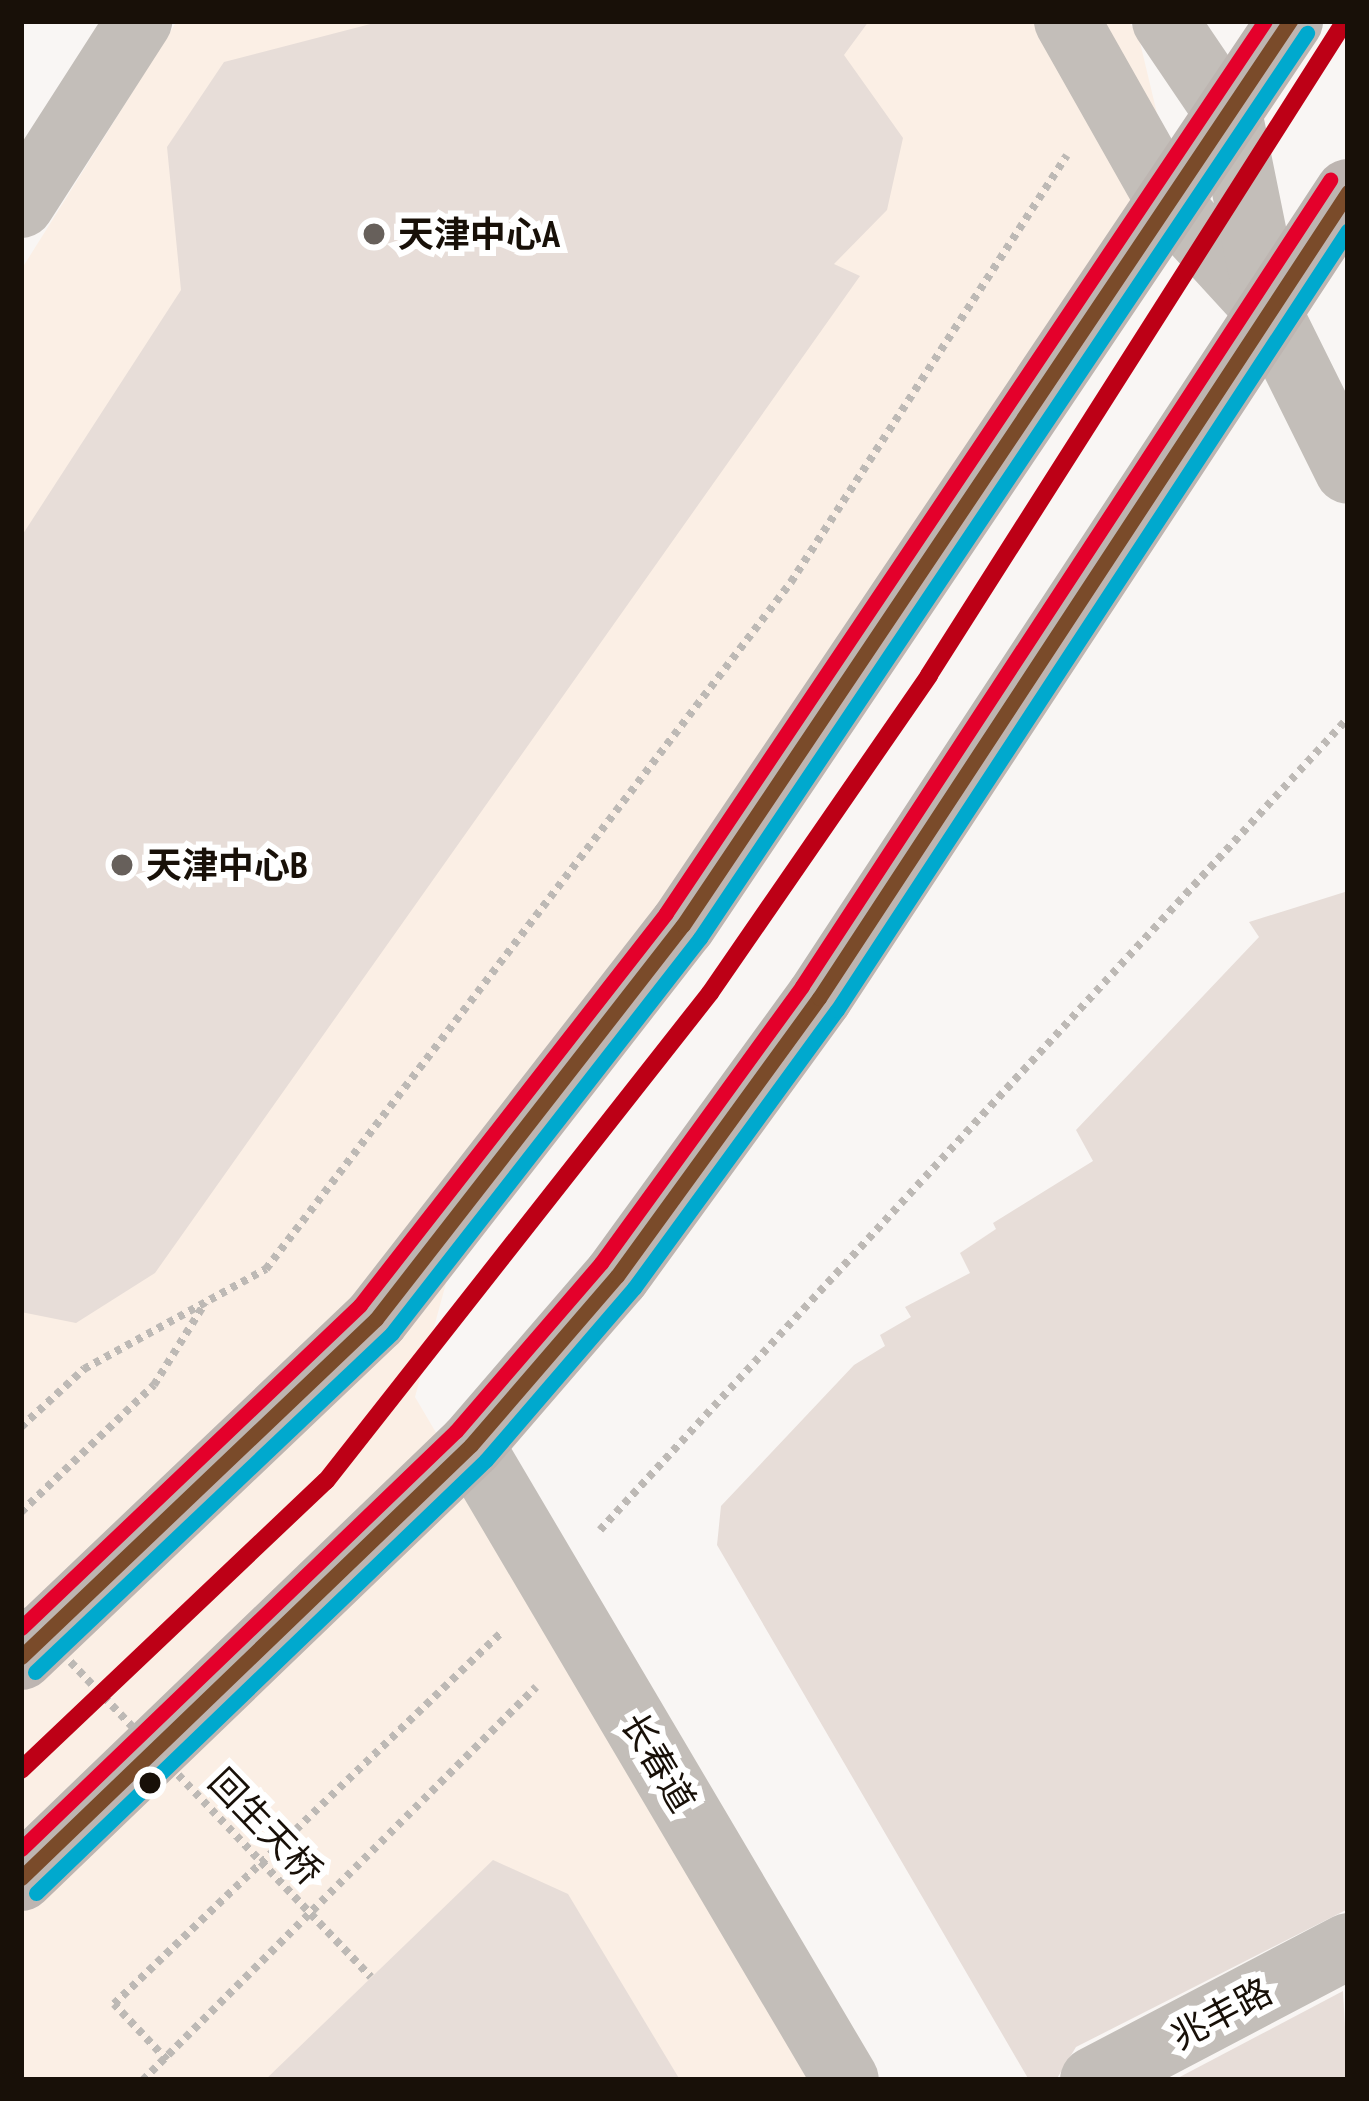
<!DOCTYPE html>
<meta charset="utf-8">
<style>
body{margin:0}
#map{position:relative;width:1369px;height:2101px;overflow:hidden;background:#f9f6f4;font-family:"PT Sans Narrow","Noto Sans SC",sans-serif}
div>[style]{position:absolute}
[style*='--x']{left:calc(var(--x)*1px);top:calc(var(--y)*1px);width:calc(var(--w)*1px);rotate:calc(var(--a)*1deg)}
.built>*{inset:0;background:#fbefe5}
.building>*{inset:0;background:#e7ddd8}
.path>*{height:8px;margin-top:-4px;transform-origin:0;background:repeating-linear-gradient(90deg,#bdb9b5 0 6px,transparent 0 12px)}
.minor>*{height:66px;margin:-33px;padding:0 33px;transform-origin:33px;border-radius:33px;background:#c3beb9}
.tertiary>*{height:66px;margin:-33px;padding:0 33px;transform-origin:33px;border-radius:33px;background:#c3beb9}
.primary>*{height:66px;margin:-33px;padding:0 33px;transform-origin:33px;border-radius:33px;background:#bdb5b1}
.path-bridge>*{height:8px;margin-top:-4px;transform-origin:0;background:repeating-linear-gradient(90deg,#bdb9b5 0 6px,transparent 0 12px)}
.bus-1>*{height:15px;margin:-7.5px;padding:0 7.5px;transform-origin:7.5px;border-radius:7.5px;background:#7a4b2a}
.bus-2>*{height:15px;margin:-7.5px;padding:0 7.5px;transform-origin:7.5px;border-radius:7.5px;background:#00a9ce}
.bus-3>*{height:15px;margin:-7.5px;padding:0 7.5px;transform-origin:7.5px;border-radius:7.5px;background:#e4002b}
.metro-1>*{height:18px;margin:-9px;padding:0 9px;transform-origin:9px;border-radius:9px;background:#bd0016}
.dots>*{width:33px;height:33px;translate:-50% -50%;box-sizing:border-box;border:6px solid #fff;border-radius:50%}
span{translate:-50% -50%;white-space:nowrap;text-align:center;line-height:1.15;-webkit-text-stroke:12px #fff;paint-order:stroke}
.poi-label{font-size:36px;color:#181008;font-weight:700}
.left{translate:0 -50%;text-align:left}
.street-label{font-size:36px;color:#181008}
.frame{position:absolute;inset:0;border:24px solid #181008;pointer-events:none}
</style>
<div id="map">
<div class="built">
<div style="clip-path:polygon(177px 21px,1128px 21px,1138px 34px,1165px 147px,758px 783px,482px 1151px,415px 1397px,818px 2080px,21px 2080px,21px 270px)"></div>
</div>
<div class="building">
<div style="clip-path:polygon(382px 21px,869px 21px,844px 55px,903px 138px,887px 210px,834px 264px,860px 276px,155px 1273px,76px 1323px,21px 1312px,21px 537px,181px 290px,167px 147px,224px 62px)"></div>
<div style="clip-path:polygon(1348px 891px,1348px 1909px,1076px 2047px,1056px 2080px,1029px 2080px,717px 1545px,721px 1506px,854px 1365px,885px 1346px,880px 1335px,911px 1317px,905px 1307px,970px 1273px,960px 1253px,996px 1229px,993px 1223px,1093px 1161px,1076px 1130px,1259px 937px,1249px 922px)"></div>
<div style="clip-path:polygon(493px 1860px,568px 1894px,680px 2080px,265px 2080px)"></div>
<div style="clip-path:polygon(1343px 1991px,1348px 2080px,1174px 2080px)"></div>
</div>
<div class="path">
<div style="--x:21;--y:1427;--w:86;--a:-42.6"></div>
<div style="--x:84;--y:1369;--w:208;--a:-28.8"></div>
<div style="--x:266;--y:1269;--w:865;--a:-52.61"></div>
<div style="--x:791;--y:582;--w:508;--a:-57.12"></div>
<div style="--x:21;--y:1512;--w:184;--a:-43.7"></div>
<div style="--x:154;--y:1385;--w:97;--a:-58.1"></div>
<div style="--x:600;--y:1530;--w:1104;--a:-47.35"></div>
<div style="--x:167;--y:2060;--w:77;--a:-133.4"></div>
<div style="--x:114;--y:2004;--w:539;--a:-43.8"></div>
<div style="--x:143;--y:2080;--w:556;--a:-45"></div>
</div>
<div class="minor">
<div style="--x:21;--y:205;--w:219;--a:-57.3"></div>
<div style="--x:1093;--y:2080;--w:288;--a:-27.7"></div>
</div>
<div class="tertiary">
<div style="--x:1067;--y:21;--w:211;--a:60.5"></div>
<div style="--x:1171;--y:205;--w:144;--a:47.5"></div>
<div style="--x:1165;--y:21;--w:116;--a:55.9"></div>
<div style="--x:1230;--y:117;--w:201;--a:78.5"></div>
<div style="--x:1270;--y:314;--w:175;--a:63.6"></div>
<div style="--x:471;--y:1445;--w:737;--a:59.44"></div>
</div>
<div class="primary">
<div style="--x:21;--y:1657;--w:490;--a:-43.6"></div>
<div style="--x:376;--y:1319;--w:499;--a:-52.1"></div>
<div style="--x:683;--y:925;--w:1089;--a:-56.12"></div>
<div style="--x:21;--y:1878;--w:624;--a:-43.9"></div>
<div style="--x:471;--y:1445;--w:223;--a:-49.2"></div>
<div style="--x:617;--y:1276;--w:344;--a:-54"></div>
<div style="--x:819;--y:998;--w:964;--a:-56.72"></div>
</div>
<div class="path-bridge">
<div style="--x:21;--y:1610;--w:507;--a:46.36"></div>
</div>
<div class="bus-1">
<div style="--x:21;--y:1657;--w:490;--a:-43.6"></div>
<div style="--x:376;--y:1319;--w:499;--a:-52.1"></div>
<div style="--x:683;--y:925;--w:1089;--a:-56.12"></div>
<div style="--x:21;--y:1878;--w:624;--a:-43.9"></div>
<div style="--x:471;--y:1445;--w:223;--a:-49.2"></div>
<div style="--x:617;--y:1276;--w:344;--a:-54"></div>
<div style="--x:819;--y:998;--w:964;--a:-56.72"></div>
</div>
<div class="bus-2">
<div style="--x:35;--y:1672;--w:492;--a:-43.5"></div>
<div style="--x:392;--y:1333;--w:501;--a:-52.05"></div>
<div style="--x:700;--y:938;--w:1090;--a:-56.15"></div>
<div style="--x:36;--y:1893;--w:624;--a:-43.9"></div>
<div style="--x:486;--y:1460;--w:227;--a:-49.3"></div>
<div style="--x:634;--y:1288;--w:344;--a:-53.9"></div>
<div style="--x:837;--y:1010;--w:932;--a:-56.77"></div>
</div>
<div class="bus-3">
<div style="--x:21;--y:1628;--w:468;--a:-43.6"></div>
<div style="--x:360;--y:1305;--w:497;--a:-52"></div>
<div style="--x:666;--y:913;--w:1074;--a:-56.12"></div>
<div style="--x:21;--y:1849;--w:603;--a:-43.86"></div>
<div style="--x:456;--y:1431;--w:222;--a:-49.2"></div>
<div style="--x:601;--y:1263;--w:342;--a:-54"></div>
<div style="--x:802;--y:986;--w:964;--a:-56.77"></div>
</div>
<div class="metro-1">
<div style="--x:21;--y:1770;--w:420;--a:-43.5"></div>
<div style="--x:326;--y:1481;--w:621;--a:-51.8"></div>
<div style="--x:710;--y:993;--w:386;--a:-55.4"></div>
<div style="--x:929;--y:675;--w:775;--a:-57.54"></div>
</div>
<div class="dots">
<div style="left:374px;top:234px;background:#67605b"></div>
<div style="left:122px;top:865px;background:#67605b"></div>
<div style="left:150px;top:1783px;background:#181008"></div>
</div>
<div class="poi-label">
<span class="left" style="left:398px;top:234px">天津中心A</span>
<span class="left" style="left:146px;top:865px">天津中心B</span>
</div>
<div class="street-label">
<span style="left:659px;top:1762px;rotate:59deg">长春道</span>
<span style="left:266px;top:1826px;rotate:46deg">回生天桥</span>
<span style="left:1221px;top:2013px;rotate:-28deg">兆丰路</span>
</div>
<div class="frame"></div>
</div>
